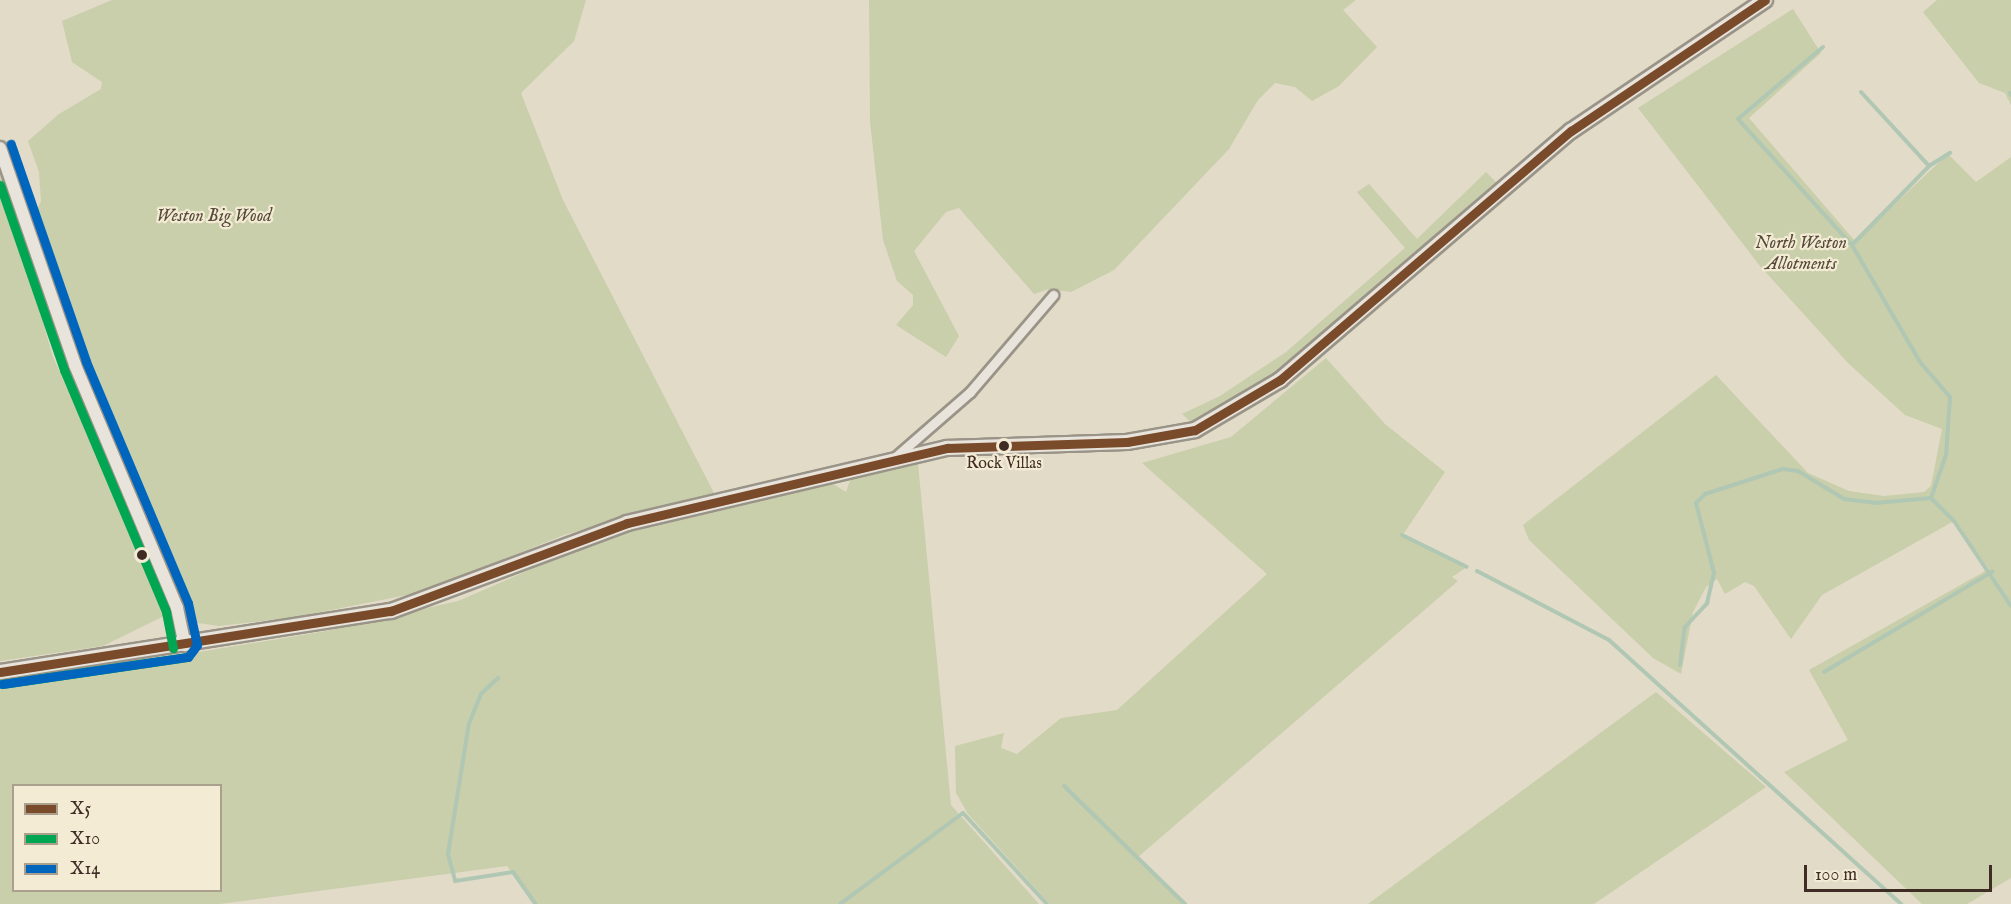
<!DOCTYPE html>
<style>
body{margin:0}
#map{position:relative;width:2011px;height:904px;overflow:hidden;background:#e2dbc8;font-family:"IM FELL English",serif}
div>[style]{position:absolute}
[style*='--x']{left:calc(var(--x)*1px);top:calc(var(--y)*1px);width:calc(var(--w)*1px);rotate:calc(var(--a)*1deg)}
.green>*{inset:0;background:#c9ceab}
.stream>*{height:4px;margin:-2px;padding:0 2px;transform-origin:2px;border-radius:2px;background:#b0c7b3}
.roads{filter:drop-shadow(2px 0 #9a9488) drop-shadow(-2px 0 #9a9488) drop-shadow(0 2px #9a9488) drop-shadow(0 -2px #9a9488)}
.minor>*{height:9px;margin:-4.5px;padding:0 4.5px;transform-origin:4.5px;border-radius:4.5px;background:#e8e4db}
.tertiary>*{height:12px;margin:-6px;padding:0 6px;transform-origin:6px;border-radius:6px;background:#e8e4db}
.secondary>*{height:14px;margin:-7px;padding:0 7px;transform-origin:7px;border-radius:7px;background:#e8e4db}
.bus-1>*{height:9px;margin:-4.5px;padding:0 4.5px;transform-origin:4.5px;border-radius:4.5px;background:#7a4b2a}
.bus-2>*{height:9px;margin:-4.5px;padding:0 4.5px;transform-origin:4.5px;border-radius:4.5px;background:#00a651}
.bus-3>*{height:9px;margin:-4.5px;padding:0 4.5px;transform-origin:4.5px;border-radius:4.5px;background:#0065bd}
.dots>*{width:16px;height:16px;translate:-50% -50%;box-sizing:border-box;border:3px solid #f3ebd4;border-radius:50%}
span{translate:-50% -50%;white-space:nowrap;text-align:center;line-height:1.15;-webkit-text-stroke:4.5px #f3ebd4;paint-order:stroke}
.bus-label{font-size:16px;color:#3f2c24}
.park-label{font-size:18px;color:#564a3a;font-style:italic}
.legend{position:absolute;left:12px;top:784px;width:210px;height:108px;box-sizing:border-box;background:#f3ebd4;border:2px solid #ab9f8e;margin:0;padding:8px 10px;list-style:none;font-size:18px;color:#3f2c24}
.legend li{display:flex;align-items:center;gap:12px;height:30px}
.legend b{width:30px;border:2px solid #ab9f8e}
.scale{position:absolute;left:1804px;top:865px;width:188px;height:27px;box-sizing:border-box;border:3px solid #3f2c24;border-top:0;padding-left:8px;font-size:18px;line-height:21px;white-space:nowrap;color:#3f2c24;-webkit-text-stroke:4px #f3ebd4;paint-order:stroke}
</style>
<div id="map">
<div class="green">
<div style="clip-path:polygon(112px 0,586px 0,574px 41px,521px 93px,563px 200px,714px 493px,564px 535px,422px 592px,296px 617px,219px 626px,191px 622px,105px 418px,75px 365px,28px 230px,41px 201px,39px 172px,28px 141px,59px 114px,101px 89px,102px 82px,72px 62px,62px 21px)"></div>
<div style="clip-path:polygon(869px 0,1356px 0,1343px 10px,1377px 47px,1339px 86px,1312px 101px,1295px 87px,1275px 83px,1258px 100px,1229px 149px,1114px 270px,1071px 292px,1049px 289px,1034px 294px,959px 208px,946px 212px,914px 251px,959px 336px,946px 357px,896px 325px,913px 305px,913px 295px,897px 281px,883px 240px,870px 121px)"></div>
<div style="clip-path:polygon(1937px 0,2011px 0,2011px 105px,2005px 93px,1979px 83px,1923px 12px)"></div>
<div style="clip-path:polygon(1793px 9px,1821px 53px,1749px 118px,1855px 241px,1948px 154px,1976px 182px,2011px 157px,2011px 878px,1967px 904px,1922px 904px,1784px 772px,1848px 740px,1809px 670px,1989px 569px,1954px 521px,1822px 595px,1791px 639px,1754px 586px,1745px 582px,1725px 594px,1717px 579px,1706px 587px,1693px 612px,1681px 674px,1653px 658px,1529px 540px,1523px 525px,1716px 375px,1808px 473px,1849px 491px,1884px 496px,1924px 492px,1931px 486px,1942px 429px,1905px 415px,1848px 363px,1760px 266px,1638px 108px)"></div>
<div style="clip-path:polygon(0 148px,15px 188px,7px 199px,53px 357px,168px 614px,103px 646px,0 661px)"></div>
<div style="clip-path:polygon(1486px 172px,1497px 183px,1290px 362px,1223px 408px,1191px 422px,1182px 414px,1220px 396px,1286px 352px,1405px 248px,1357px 192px,1369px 184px,1417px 239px)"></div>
<div style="clip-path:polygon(1326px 358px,1385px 424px,1445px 472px,1402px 536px,1467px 567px,1452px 577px,1458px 581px,1138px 857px,1185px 904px,1050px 904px,968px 814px,956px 793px,955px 746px,1004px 733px,1001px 748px,1017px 754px,1061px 718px,1117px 710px,1267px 574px,1142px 463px,1231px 437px)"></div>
<div style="clip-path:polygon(evenodd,918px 464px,951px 805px,1039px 904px,535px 904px,507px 866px,220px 904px,0 904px,0 685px,326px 631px,458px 601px,594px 542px,648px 526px,830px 482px,846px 492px,851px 478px,918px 464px,14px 786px,220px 786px,220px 890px,14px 890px,14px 786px)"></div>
<div style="clip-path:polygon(1656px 692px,1766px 787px,1594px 904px,1368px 904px)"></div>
</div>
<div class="stream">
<div style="--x:1823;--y:47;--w:111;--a:139.7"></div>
<div style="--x:1738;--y:119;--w:170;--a:47.9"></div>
<div style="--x:1852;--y:245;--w:135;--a:59.8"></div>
<div style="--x:1920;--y:362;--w:46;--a:49.4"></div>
<div style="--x:1950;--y:397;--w:58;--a:93.9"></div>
<div style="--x:1946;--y:455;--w:46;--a:109.2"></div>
<div style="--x:1861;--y:92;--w:100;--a:47.4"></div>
<div style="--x:2010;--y:93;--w:2;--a:63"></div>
<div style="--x:1852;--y:245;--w:110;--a:-45.7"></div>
<div style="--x:1929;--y:166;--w:25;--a:-32"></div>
<div style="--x:1402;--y:535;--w:72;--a:26.2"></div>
<div style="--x:1477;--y:571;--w:149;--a:27.6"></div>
<div style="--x:1609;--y:640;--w:394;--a:42.1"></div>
<div style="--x:1680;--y:665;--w:38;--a:-83"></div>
<div style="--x:1685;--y:627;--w:33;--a:-47"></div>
<div style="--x:1707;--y:603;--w:31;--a:-77"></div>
<div style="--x:1714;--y:573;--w:72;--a:-104.4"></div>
<div style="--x:1696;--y:503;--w:13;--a:-45"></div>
<div style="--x:1705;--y:494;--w:82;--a:-17.8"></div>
<div style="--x:1783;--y:469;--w:15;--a:8"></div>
<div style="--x:1798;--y:471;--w:54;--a:31.3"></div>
<div style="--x:1844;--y:499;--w:31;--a:7"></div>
<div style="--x:1875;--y:503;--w:56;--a:-5.1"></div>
<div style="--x:1931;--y:498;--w:33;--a:45"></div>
<div style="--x:1954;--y:521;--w:102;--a:56.2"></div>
<div style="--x:1824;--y:672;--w:196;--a:-30.8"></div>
<div style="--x:498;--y:678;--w:23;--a:137"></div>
<div style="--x:481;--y:694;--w:31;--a:112"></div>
<div style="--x:469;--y:723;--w:133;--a:99.1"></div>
<div style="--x:448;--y:854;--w:28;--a:75"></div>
<div style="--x:455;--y:881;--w:59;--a:-8.8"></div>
<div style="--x:513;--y:872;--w:39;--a:55"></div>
<div style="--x:1064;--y:786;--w:169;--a:44.3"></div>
<div style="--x:840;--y:904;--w:153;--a:-36.5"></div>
<div style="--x:963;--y:813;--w:124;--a:47.3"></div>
</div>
<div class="roads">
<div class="minor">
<div style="--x:892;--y:460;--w:103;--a:-41.1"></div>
<div style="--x:970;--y:392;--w:128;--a:-49.4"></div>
</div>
<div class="tertiary">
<div style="--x:0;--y:148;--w:230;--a:70.9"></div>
<div style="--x:75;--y:365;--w:264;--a:67.2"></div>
<div style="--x:177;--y:608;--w:38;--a:78"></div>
</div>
<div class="secondary">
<div style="--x:0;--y:672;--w:396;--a:-8.9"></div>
<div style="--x:391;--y:611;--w:252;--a:-20.4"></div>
<div style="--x:627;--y:523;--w:329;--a:-13.2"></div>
<div style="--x:947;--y:448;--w:180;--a:-1.9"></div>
<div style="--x:1127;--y:442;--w:69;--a:-10"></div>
<div style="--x:1195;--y:430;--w:99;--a:-30.5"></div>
<div style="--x:1280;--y:380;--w:383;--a:-40.6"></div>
<div style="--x:1571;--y:131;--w:234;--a:-34"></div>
</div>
</div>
<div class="bus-1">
<div style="--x:0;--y:672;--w:396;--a:-8.9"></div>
<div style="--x:391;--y:611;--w:252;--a:-20.4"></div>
<div style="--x:627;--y:523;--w:329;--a:-13.2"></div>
<div style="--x:947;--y:448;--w:180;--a:-1.9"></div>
<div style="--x:1127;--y:442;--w:69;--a:-10"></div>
<div style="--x:1195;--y:430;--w:99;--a:-30.5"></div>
<div style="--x:1280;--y:380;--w:383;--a:-40.6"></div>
<div style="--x:1571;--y:131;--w:234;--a:-34"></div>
</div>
<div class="bus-2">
<div style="--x:0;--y:185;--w:196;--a:70.9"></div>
<div style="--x:64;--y:370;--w:263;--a:67.1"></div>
<div style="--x:166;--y:612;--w:37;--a:79"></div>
<div style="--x:2;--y:684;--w:187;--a:-8.3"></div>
</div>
<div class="bus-3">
<div style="--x:2;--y:684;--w:188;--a:-8.3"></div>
<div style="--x:188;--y:657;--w:15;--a:-53"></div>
<div style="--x:197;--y:645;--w:43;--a:-102.1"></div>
<div style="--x:188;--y:603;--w:263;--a:-112.9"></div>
<div style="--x:86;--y:361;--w:230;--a:-109.1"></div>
</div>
<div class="dots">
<div style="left:1004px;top:446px;background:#3f2c24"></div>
<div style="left:142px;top:555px;background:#3f2c24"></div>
</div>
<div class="bus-label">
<span style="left:1004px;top:464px">Rock Villas</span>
</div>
<div class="park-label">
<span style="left:214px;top:217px">Weston Big Wood</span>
<span style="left:1801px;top:255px">North Weston<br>Allotments</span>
</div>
<ul class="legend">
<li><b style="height:8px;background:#7a4b2a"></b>X5</li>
<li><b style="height:8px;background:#00a651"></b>X10</li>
<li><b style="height:8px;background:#0065bd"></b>X14</li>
</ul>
<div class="scale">100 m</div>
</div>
